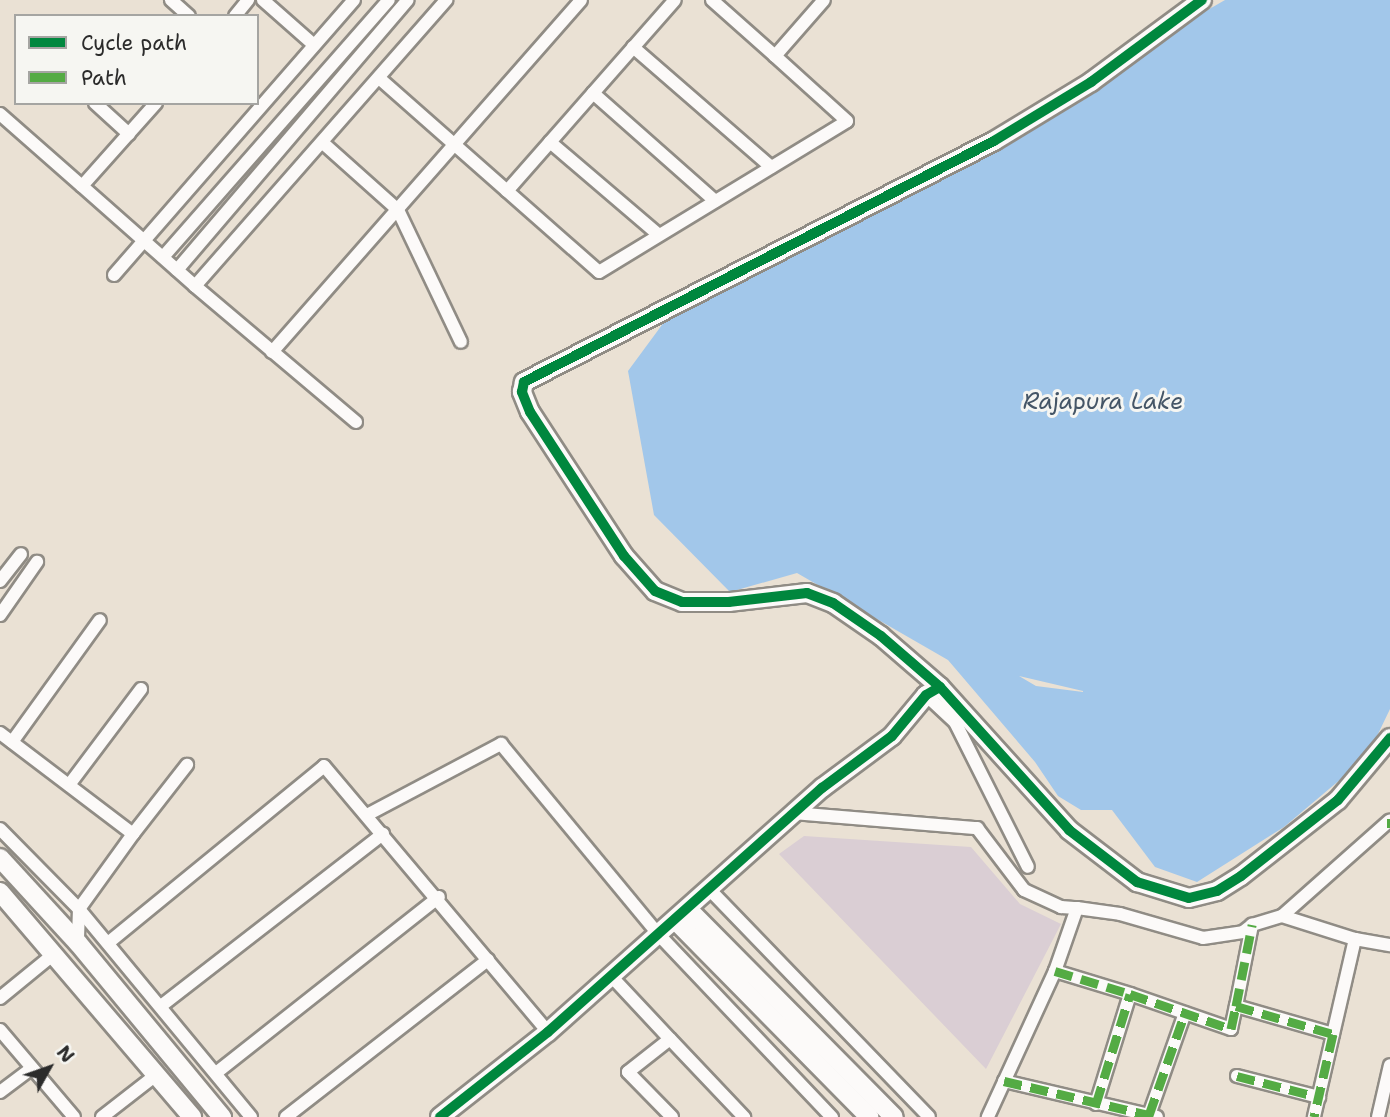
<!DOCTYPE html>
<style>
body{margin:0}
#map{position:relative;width:1390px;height:1117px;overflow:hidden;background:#eae1d4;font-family:"Shantell Sans",sans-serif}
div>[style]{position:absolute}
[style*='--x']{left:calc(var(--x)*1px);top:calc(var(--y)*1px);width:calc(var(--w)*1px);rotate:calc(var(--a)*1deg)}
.industrial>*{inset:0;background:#daced4}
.water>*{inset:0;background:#a2c7ea}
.roads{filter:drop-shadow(2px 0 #908c85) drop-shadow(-2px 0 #908c85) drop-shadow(0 2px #908c85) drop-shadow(0 -2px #908c85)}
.street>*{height:12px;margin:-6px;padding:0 6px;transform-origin:6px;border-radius:6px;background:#fcfaf9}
.secondary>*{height:18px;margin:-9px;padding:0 9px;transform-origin:9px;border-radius:9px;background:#fcfaf9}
.quiet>*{height:9px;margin-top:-4.5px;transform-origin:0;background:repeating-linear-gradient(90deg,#54ab44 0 18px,transparent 0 27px)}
.cycleway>*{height:10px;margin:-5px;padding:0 5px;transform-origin:5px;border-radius:5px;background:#00873e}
span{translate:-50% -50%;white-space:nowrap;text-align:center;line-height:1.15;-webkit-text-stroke:6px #f6f6f2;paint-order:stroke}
.water-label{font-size:23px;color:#455667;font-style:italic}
.legend{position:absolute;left:14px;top:14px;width:245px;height:91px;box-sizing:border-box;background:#f6f6f2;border:2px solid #a5a5a2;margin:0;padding:9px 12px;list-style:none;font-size:21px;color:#2b2b2b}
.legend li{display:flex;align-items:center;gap:14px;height:35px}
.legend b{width:35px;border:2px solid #a5a5a2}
.north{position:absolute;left:14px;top:1033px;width:70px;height:70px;-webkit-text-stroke:5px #f6f6f2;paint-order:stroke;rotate:50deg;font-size:19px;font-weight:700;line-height:28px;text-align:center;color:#2b2b2b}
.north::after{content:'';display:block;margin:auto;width:24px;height:32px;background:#2b2b2b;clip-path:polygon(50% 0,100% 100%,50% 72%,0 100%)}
</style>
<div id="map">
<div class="industrial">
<div style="clip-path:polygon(804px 836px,971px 847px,1020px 904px,1061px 924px,986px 1069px,779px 854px)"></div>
</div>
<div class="water">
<div style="clip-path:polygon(evenodd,1225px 0,1390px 0,1390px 709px,1367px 757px,1284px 827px,1197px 882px,1155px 867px,1112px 810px,1081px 810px,1058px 796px,1035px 762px,948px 660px,797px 573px,730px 592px,654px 515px,628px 371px,684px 295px,849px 217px,1225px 0,1019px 676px,1083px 691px,1083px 692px,1036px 686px,1019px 676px)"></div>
</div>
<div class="roads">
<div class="street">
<div style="--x:171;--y:0;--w:24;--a:42"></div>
<div style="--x:263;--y:0;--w:68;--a:41.4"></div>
<div style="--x:712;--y:0;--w:84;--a:41.6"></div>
<div style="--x:775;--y:56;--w:74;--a:-48.8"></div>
<div style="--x:235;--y:16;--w:21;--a:-51"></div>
<div style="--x:633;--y:47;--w:183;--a:41"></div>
<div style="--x:379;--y:78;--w:293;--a:41.4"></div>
<div style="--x:599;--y:272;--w:290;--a:-31.3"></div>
<div style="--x:847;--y:121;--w:97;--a:-137.9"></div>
<div style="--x:593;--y:93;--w:163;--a:41.5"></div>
<div style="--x:95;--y:103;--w:46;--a:42.4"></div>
<div style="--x:156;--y:103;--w:111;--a:131.7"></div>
<div style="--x:82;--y:186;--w:151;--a:41.5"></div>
<div style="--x:0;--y:114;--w:109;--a:41.3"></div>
<div style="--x:550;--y:142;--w:143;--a:40.5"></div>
<div style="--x:323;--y:143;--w:101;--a:41.8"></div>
<div style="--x:398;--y:210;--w:146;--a:64.5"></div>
<div style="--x:507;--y:191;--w:254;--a:-48.7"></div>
<div style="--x:163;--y:257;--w:342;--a:-48.7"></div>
<div style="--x:177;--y:270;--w:355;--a:-49.5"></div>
<div style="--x:114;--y:275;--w:365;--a:-48.9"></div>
<div style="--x:272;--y:352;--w:468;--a:-48.7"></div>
<div style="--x:356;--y:422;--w:211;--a:-139.8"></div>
<div style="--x:195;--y:286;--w:381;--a:-48.7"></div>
<div style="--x:0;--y:581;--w:34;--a:-52"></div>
<div style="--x:0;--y:615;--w:65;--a:-55.1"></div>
<div style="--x:926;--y:695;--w:40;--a:43"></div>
<div style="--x:955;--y:722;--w:162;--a:63.3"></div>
<div style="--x:0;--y:733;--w:167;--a:37.2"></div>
<div style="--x:133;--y:834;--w:92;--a:125.8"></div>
<div style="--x:79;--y:909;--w:34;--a:92"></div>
<div style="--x:12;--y:742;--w:150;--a:-54.2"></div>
<div style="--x:69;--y:785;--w:120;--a:-53.1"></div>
<div style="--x:793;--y:813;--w:185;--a:4.7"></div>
<div style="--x:977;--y:828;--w:78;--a:52.8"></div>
<div style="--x:1024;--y:890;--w:41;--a:24.7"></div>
<div style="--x:1061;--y:907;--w:16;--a:4"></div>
<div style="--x:1077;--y:908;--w:67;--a:109.2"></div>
<div style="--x:1055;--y:971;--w:161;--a:114.7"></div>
<div style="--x:367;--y:815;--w:152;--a:-27.9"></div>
<div style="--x:501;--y:744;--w:249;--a:50.4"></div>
<div style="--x:660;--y:936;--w:250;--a:46.5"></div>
<div style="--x:0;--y:829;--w:112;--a:45.4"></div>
<div style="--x:79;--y:909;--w:270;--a:50.4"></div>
<div style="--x:133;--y:834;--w:88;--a:-52"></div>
<div style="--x:710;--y:890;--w:315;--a:46"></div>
<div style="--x:1077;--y:908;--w:43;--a:7.9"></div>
<div style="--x:1120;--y:914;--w:86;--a:16.1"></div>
<div style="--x:1203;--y:938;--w:40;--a:-8.5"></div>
<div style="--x:1243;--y:932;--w:11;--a:-38"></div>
<div style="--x:1252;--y:925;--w:31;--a:-17"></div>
<div style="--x:1282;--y:916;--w:77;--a:17.5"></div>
<div style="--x:1355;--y:939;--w:183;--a:103"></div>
<div style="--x:1282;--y:916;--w:144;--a:-41.6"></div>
<div style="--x:1355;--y:939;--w:36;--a:10"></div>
<div style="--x:108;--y:943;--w:279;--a:-39.3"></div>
<div style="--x:324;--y:766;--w:348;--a:49.9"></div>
<div style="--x:1055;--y:971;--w:78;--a:17"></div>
<div style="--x:612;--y:977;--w:85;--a:46.9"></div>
<div style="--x:0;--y:998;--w:71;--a:-39.3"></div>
<div style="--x:161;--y:1006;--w:281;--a:-37.8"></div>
<div style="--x:1236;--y:1006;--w:83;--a:-78.8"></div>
<div style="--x:0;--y:1030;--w:114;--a:49.6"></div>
<div style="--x:216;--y:1073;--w:284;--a:-38.3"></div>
<div style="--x:1237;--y:1076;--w:85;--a:14.4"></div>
<div style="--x:1004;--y:1081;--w:157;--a:13.2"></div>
<div style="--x:0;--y:1092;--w:40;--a:-37"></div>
<div style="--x:1096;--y:1104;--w:115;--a:-72.8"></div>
<div style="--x:1130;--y:994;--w:107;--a:19.1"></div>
<div style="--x:1231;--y:1029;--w:24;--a:-78"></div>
<div style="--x:1236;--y:1006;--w:101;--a:16.1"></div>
<div style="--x:1149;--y:1115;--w:108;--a:-70.6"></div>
<div style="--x:102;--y:1117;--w:68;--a:-37.9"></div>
<div style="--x:286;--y:1117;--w:256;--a:-37.9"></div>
<div style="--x:672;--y:1117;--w:63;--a:-134.4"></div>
<div style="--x:628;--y:1072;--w:53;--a:-38.2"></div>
<div style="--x:670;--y:1039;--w:108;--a:46.5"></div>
<div style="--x:1378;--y:1117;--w:53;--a:-77"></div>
</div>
<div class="secondary">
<div style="--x:940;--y:687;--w:78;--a:-139.2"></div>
<div style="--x:881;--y:636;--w:58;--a:-145.5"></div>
<div style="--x:833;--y:603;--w:28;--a:-159"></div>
<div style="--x:807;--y:593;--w:79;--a:173.4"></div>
<div style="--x:729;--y:602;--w:47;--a:180"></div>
<div style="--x:682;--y:602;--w:29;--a:-158"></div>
<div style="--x:655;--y:591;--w:47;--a:-131.5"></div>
<div style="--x:624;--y:556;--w:172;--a:-123.1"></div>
<div style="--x:530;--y:412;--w:22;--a:-112"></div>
<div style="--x:522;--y:392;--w:10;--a:-79"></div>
<div style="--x:524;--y:382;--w:528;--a:-27.15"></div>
<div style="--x:994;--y:141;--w:114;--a:-31.3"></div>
<div style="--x:1091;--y:82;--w:138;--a:-36.5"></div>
<div style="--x:0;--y:858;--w:115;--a:47.5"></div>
<div style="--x:78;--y:943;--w:226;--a:50.4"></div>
<div style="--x:0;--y:892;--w:296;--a:49.5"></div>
<div style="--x:689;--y:910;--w:291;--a:45.3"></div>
<div style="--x:677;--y:922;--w:274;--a:45.4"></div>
<div style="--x:440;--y:1117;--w:137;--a:-38.2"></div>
<div style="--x:548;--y:1032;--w:367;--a:-41.7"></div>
<div style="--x:822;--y:788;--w:87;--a:-36.6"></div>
<div style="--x:892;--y:736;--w:53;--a:-50.3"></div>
<div style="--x:926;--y:695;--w:16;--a:-30"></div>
<div style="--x:940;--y:687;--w:193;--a:47.9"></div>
<div style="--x:1069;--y:830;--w:86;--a:37.4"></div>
<div style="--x:1137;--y:882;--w:54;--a:17.1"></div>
<div style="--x:1189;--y:898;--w:29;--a:-14"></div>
<div style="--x:1217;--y:891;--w:28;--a:-32"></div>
<div style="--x:1241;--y:876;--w:123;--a:-38.1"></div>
<div style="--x:1338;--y:800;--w:81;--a:-50"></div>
</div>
</div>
<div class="quiet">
<div style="--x:1387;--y:823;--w:3;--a:0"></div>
<div style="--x:1055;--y:971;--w:78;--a:17"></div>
<div style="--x:1236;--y:1006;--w:83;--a:-78.8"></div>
<div style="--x:1237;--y:1076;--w:85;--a:14.4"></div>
<div style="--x:1004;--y:1081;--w:157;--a:13.2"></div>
<div style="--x:1096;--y:1104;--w:115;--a:-72.8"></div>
<div style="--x:1130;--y:994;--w:107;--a:19.1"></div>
<div style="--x:1231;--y:1029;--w:24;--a:-78"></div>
<div style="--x:1236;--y:1006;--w:101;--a:16.1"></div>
<div style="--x:1333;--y:1034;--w:85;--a:102.9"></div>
<div style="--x:1149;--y:1115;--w:108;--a:-70.6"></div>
</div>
<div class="cycleway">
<div style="--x:940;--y:687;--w:78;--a:-139.2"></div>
<div style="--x:881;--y:636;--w:58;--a:-145.5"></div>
<div style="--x:833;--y:603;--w:28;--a:-159"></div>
<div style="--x:807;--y:593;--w:79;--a:173.4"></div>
<div style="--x:729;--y:602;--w:47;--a:180"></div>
<div style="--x:682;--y:602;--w:29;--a:-158"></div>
<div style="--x:655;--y:591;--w:47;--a:-131.5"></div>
<div style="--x:624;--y:556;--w:172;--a:-123.1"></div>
<div style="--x:530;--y:412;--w:22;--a:-112"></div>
<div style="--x:522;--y:392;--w:10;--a:-79"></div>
<div style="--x:524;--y:382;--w:528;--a:-27.15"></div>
<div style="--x:994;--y:141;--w:114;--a:-31.3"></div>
<div style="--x:1091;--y:82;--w:138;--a:-36.5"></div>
<div style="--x:440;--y:1117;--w:137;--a:-38.2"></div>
<div style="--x:548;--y:1032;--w:367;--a:-41.7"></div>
<div style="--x:822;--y:788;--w:87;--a:-36.6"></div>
<div style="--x:892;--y:736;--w:53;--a:-50.3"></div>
<div style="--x:926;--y:695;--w:16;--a:-30"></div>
<div style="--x:940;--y:687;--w:193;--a:47.9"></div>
<div style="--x:1069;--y:830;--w:86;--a:37.4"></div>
<div style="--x:1137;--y:882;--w:54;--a:17.1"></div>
<div style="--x:1189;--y:898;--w:29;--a:-14"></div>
<div style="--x:1217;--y:891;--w:28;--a:-32"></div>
<div style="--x:1241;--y:876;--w:123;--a:-38.1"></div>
<div style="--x:1338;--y:800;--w:81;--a:-50"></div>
</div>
<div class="water-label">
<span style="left:1103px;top:401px">Rajapura Lake</span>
</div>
<ul class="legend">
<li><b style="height:9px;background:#00873e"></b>Cycle path</li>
<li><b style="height:9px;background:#54ab44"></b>Path</li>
</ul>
<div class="north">N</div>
</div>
